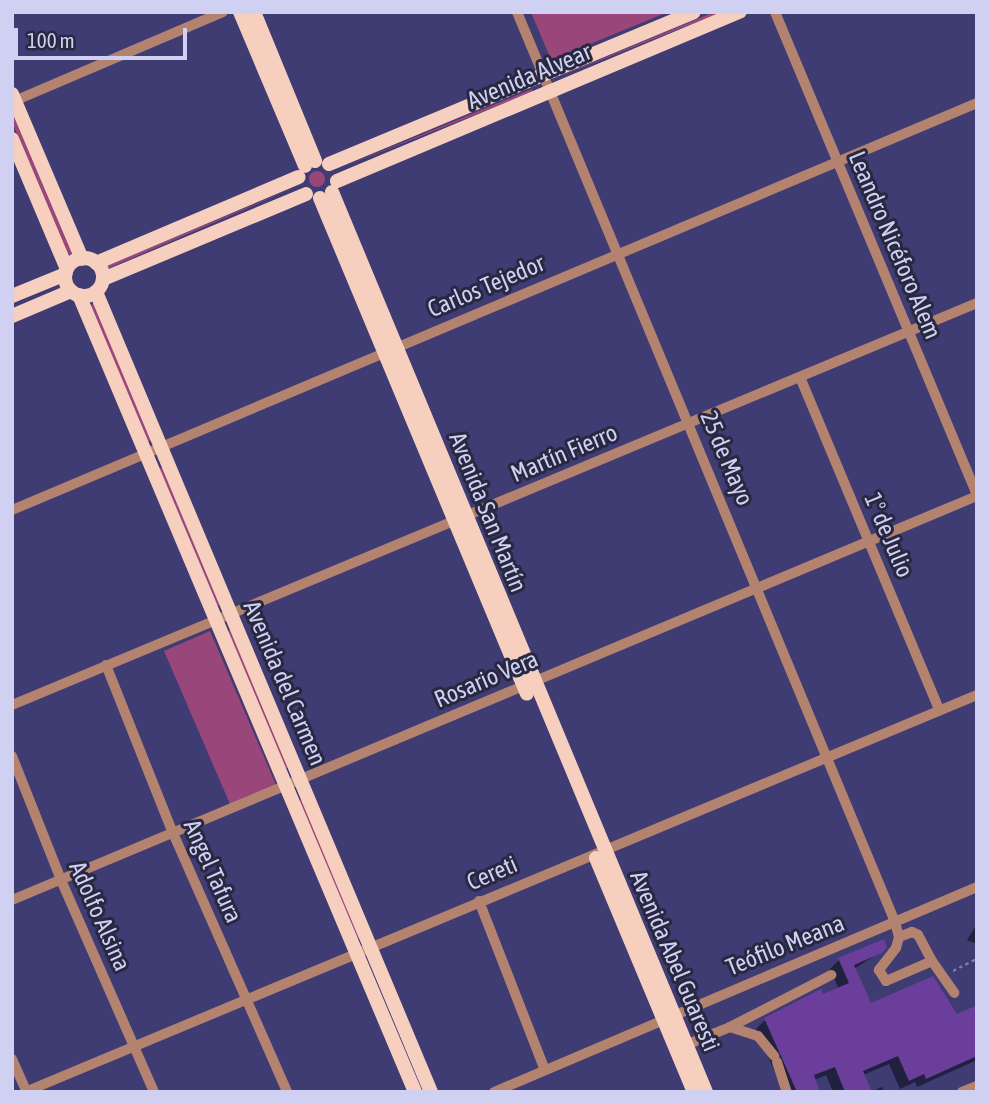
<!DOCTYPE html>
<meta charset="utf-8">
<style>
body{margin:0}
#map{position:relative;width:989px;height:1104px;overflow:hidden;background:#3f3c74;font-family:"Asap Condensed",sans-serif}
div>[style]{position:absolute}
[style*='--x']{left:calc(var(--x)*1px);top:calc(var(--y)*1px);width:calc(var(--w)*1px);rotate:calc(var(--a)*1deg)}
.green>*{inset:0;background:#99467b}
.round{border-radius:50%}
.shadow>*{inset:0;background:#0007}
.building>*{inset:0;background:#6b3e9b}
.path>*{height:2px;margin-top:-1px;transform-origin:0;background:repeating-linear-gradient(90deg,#807fad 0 3.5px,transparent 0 7px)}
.minor>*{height:10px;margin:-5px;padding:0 5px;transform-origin:5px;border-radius:5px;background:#b3836f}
.major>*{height:14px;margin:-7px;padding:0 7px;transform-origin:7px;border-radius:7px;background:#f7cfbf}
.major>.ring{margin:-7px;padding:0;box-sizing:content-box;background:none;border:14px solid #f7cfbf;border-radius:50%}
span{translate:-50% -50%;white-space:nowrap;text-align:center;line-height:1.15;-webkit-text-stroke:6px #282841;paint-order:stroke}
.street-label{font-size:24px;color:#cfd0f2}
.frame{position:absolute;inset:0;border:14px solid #cfd0f2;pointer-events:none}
.scale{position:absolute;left:14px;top:28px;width:173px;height:32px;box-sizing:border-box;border:4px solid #cfd0f2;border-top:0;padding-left:9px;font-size:21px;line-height:24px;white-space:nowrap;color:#cfd0f2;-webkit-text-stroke:5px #282841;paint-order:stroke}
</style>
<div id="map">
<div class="green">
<div style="clip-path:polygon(531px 12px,668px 12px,551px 60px)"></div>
<div style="clip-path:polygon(714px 12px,722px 12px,556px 78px)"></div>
<div style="clip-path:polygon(532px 89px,533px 92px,343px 167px)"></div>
<div style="clip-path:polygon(16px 116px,73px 253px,67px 255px,12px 122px)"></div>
<div class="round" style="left:309px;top:171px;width:16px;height:16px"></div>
<div style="clip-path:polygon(294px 188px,107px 269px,106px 266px)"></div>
<div style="clip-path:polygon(95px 303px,152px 440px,146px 443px,89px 306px)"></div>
<div style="clip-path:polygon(164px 467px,221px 604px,215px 607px,158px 469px)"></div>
<div style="clip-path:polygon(232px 630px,289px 767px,283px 770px,226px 632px)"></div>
<div style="clip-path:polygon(210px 631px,276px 785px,230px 804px,164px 651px)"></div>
<div style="clip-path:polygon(304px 798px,362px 936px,356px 938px,299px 801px)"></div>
</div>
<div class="shadow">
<div style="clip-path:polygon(977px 924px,977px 944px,967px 940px)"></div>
<div style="clip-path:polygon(881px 952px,854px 969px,870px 1005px,956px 1016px,977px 1007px,977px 1060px,917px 1087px,915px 1082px,900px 1089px,889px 1064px,863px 1075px,870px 1092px,833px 1092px,826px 1075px,814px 1080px,818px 1092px,784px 1092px,756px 1029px,765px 1020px,839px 989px,830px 969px,839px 960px)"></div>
<div style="clip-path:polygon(882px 1087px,884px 1092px,873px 1092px,875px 1090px)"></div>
</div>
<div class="building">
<div style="clip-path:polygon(884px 939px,887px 947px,882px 953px,854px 965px,871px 1003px,933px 976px,957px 1014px,977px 1005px,977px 1056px,926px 1079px,924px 1074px,909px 1081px,898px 1056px,863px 1071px,872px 1092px,845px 1092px,835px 1067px,814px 1075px,820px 1092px,797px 1092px,764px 1018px,821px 989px,823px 994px,849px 983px,838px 958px)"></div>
</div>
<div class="path">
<div style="--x:953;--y:971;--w:27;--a:-27"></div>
</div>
<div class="minor">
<div style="--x:517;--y:12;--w:985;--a:67.44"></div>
<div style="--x:895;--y:922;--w:16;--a:75"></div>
<div style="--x:899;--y:937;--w:11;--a:105"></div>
<div style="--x:896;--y:948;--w:28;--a:128"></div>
<div style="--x:879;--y:970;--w:13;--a:58"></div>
<div style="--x:886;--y:981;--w:50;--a:-23.5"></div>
<div style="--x:932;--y:961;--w:30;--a:-118"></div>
<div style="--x:918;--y:935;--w:7;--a:-153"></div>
<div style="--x:912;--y:932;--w:14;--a:159"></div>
<div style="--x:775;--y:12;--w:524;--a:67.3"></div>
<div style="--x:12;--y:102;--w:229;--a:-23.1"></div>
<div style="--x:800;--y:377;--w:361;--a:67.3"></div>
<div style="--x:12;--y:510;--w:1047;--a:-22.87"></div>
<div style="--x:106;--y:665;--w:181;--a:68.3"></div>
<div style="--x:173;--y:833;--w:283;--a:66.2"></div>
<div style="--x:12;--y:705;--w:1045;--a:-22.62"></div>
<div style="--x:12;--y:756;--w:133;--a:68.4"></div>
<div style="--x:61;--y:880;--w:232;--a:66.3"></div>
<div style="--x:12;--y:900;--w:1046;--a:-22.72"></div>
<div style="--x:479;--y:901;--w:181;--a:68.7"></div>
<div style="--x:932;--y:961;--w:39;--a:55"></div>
<div style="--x:730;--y:1027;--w:114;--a:-27.2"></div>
<div style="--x:686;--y:1045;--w:48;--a:-22.2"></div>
<div style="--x:730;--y:1027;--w:29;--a:18"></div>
<div style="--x:758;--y:1036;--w:26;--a:51"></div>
<div style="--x:12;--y:1059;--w:35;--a:66"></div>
<div style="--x:777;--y:1062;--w:32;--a:72"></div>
<div style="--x:25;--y:1092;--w:1031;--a:-22.64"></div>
<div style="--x:494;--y:1092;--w:525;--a:-23"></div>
<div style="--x:962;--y:1092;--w:16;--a:-22"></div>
</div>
<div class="major">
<div style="--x:240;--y:12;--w:167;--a:67.1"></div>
<div style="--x:254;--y:12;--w:161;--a:67.7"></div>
<div style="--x:12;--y:94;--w:179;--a:67"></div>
<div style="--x:12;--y:139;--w:141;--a:67.1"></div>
<div style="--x:329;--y:164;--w:395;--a:-22.6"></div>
<div style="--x:337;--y:181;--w:437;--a:-22.8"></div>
<div style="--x:332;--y:192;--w:975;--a:67.43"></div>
<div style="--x:320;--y:198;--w:537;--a:67.35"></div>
<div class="ring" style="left:65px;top:258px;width:24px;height:24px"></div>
<div style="--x:96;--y:263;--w:220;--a:-23"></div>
<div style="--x:103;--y:279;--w:220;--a:-22.7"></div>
<div style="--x:96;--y:292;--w:867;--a:67.28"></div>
<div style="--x:79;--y:295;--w:865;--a:67.14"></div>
<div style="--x:12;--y:296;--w:58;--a:-22.2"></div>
<div style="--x:12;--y:316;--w:64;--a:-23"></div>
<div style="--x:596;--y:858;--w:254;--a:67.3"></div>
</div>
<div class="street-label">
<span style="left:529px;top:76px;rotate:-23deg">Avenida Alvear</span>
<span style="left:895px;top:245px;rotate:67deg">Leandro Nicéforo Alem</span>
<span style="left:486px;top:286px;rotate:-23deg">Carlos Tejedor</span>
<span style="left:564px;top:453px;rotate:-23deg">Martín Fierro</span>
<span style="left:727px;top:458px;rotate:67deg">25 de Mayo</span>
<span style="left:488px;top:512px;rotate:68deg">Avenida San Martín</span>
<span style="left:889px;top:535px;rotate:67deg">1° de Julio</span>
<span style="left:486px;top:679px;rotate:-23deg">Rosario Vera</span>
<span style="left:285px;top:683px;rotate:67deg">Avenida del Carmen</span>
<span style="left:213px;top:871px;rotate:66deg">Angel Tafura</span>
<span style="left:492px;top:873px;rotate:-23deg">Cereti</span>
<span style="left:100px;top:916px;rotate:66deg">Adolfo Alsina</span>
<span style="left:785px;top:945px;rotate:-22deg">Teófilo Meana</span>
<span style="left:675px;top:961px;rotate:67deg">Avenida Abel Guaresti</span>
</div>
<div class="frame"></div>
<div class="scale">100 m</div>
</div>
